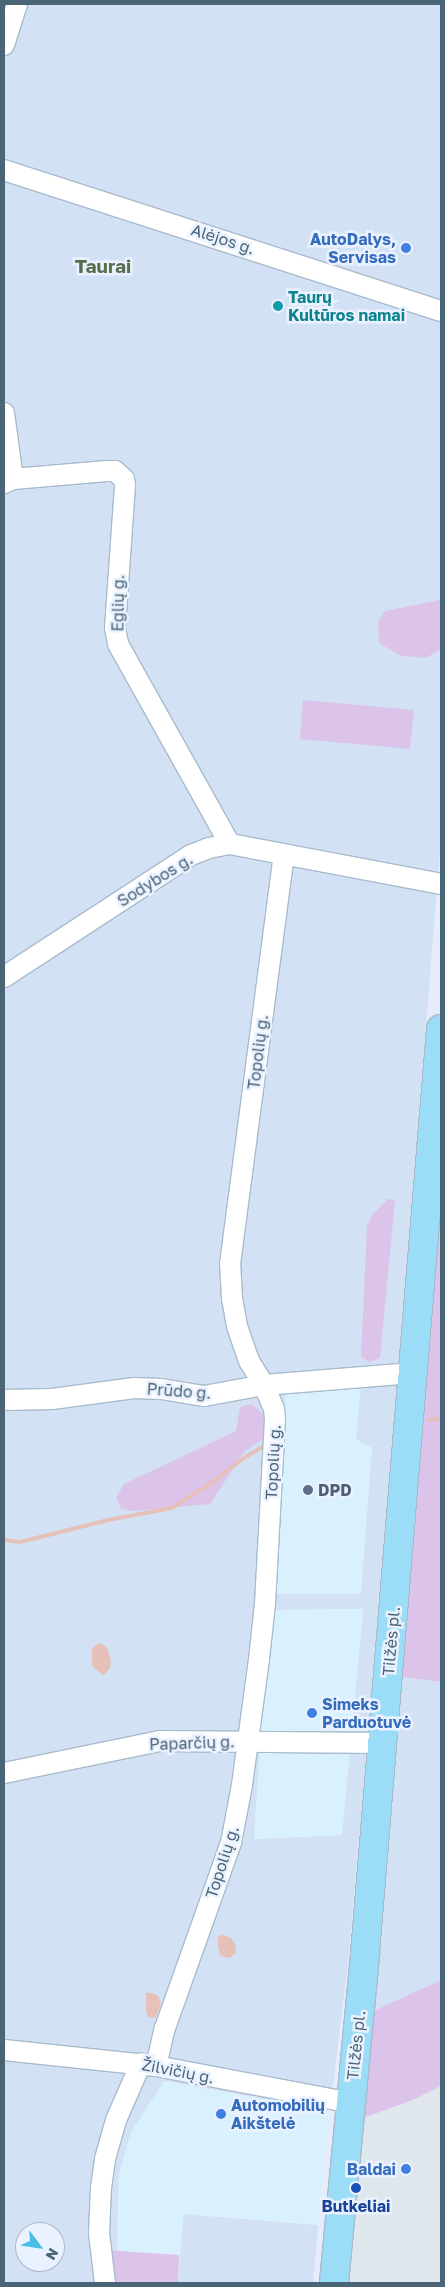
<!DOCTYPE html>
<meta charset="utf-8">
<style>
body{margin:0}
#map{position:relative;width:445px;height:2287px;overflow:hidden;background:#e5edfd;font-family:"Golos Text",sans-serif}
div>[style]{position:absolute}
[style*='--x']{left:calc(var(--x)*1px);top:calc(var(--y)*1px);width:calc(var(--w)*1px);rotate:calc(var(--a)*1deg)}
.residential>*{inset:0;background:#d3e1f4}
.commercial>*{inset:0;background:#d8f1fd}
.industrial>*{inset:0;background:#dfe6ec}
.green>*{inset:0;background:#dcc3ea}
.water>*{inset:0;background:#e6c1b9}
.stream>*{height:4px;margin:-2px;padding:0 2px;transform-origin:2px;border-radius:2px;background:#e6c1b9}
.roads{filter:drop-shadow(1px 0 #a8bbcc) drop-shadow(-1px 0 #a8bbcc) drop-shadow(0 1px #a8bbcc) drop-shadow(0 -1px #a8bbcc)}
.minor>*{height:20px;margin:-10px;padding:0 10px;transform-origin:10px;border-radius:10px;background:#fff}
.highway>*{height:28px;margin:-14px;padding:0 14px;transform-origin:14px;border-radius:14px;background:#9bdcf7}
.dots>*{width:14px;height:14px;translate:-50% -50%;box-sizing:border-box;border:2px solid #ebf2ff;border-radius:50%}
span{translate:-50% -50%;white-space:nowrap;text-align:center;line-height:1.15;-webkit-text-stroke:5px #ebf2ff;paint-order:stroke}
.street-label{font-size:16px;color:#4a6576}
.shop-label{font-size:16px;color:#366cbe;font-weight:700}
.right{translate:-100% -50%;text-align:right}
.left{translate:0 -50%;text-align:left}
.culture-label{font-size:16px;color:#0d838f;font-weight:700}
.service-label{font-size:16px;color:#4e5e75;font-weight:700}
.transit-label{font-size:16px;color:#164399;font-weight:700}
.quarter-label{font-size:19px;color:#57704c;font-weight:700}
.frame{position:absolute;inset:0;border:5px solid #4a6576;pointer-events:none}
.north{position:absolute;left:15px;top:2222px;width:50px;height:50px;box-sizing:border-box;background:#ebf2ff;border:1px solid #abbac8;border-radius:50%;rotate:121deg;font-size:14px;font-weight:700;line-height:20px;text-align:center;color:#4a6576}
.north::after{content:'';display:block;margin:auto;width:18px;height:22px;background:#49bfe8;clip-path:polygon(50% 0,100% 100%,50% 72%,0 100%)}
</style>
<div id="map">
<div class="residential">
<div style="clip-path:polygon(evenodd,4px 4px,441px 4px,441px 839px,374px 1674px,349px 1954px,333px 2086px,328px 2111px,164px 2081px,119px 2174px,117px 2251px,106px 2250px,111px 2283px,4px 2283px,4px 4px,363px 1609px,342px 1835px,254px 1839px,261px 1732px,273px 1610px,363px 1609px,4px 4px,25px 2232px,55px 2232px,55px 2262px,25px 2262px,25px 2232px)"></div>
<div style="clip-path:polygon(396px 1676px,441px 1682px,441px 1980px,369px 2013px)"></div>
<div style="clip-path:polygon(183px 2214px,318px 2225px,313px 2283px,178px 2283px)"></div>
</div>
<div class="commercial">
<div style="clip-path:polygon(361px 1386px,356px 1439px,372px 1448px,361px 1594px,273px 1594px,285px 1394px)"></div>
<div style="clip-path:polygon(363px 1609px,342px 1835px,254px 1839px,261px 1732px,273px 1610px)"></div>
<div style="clip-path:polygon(164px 2081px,328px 2111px,318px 2225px,184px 2214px,179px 2255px,117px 2251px,119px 2174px,131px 2132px)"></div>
</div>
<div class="industrial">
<div style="clip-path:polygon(441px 2086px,441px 2282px,344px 2283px,358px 2120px,415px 2099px)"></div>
</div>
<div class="green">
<div style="clip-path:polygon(441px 591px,441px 649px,426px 658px,401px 656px,379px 643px,378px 622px,385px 611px,440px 600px)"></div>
<div style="clip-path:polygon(303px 700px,414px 710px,410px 749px,300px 739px)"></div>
<div style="clip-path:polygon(441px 1145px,441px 1682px,396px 1676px)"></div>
<div style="clip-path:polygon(388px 1199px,395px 1200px,380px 1358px,370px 1362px,361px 1357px,367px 1226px,372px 1215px)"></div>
<div style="clip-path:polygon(252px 1404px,263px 1414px,268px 1436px,244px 1452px,210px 1504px,134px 1511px,121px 1509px,116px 1498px,124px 1484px,236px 1431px,240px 1407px)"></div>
<div style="clip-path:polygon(441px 1980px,441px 2086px,415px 2099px,358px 2120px,369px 2013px)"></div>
<div style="clip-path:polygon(105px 2250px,179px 2255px,178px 2283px,111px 2283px)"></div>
</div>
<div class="water">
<div style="clip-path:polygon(99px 1643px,107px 1647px,111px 1661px,110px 1668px,104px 1675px,96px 1670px,92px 1665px,92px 1648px)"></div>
<div style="clip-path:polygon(224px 1935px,231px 1938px,235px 1944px,236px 1953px,230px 1958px,221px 1956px,218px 1948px,218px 1936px)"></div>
<div style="clip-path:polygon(146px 1993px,153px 1993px,158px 1996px,161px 2002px,157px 2015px,153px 2018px,148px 2017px,146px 2012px)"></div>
</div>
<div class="stream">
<div style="--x:429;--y:1420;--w:12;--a:-9"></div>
<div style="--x:4;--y:1540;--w:16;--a:7"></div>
<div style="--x:20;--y:1542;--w:91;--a:-14"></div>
<div style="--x:108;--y:1520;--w:65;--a:-10.6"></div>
<div style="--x:172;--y:1508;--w:41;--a:-32.2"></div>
<div style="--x:207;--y:1486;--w:46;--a:-37.1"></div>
<div style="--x:244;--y:1458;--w:26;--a:-31"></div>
</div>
<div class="roads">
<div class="minor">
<div style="--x:4;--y:45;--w:43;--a:-72.4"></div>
<div style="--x:4;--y:170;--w:459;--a:17.9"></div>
<div style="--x:4;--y:413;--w:67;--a:82.2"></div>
<div style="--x:13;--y:479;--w:10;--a:156"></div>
<div style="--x:13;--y:479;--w:94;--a:-4.9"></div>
<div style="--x:107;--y:471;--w:8;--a:0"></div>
<div style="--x:115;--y:471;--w:12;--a:42"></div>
<div style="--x:124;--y:479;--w:6;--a:81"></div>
<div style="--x:125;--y:485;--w:143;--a:94"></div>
<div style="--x:115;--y:628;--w:16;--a:79"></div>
<div style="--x:118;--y:644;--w:229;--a:60.8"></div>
<div style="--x:4;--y:977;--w:223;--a:-33.1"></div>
<div style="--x:191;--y:855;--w:19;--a:-21"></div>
<div style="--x:209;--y:848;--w:21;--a:-11"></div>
<div style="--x:230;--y:844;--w:215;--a:10.7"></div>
<div style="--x:4;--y:1400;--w:48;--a:-1.2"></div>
<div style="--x:52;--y:1399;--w:83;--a:-7.6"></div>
<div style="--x:134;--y:1388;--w:27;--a:2"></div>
<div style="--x:161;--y:1389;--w:44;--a:9.2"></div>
<div style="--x:204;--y:1396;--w:61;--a:-10.4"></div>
<div style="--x:264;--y:1385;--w:149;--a:-4.6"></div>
<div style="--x:4;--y:1773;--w:159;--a:-11.6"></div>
<div style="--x:160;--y:1741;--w:222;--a:0.5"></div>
<div style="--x:4;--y:2050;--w:153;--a:6"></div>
<div style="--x:156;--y:2066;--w:198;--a:10.7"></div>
<div style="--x:156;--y:2066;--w:39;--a:-77"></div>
<div style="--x:165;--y:2028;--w:196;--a:-70.4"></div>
<div style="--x:231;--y:1843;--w:59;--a:-79.3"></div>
<div style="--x:242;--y:1785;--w:127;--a:-82.3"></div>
<div style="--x:259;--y:1659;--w:55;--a:-83.8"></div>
<div style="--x:265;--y:1604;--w:184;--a:-86.9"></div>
<div style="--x:275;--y:1420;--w:11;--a:-95"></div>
<div style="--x:274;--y:1409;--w:26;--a:-113"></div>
<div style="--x:264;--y:1385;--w:28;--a:-122"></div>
<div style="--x:249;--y:1361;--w:37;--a:-109"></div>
<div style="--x:237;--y:1326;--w:27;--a:-100"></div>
<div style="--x:232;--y:1299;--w:35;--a:-93"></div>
<div style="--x:230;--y:1264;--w:413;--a:-82.5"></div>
<div style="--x:105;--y:2283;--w:50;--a:-96.8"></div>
<div style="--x:99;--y:2233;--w:45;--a:-87.5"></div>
<div style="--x:101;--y:2188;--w:29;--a:-82"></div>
<div style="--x:105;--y:2159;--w:41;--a:-74.2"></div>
<div style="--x:116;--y:2120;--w:62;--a:-66.3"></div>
</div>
<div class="highway">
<div style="--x:334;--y:2283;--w:331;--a:-84.6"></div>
<div style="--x:365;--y:1953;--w:927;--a:-85.3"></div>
</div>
</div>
<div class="dots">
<div style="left:406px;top:248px;background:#3f7fe0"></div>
<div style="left:278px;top:306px;background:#0f9aa8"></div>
<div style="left:308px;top:1490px;background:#5c6f8a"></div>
<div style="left:312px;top:1713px;background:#3f7fe0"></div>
<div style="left:221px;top:2114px;background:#3f7fe0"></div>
<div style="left:406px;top:2169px;background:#3f7fe0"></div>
<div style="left:356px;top:2188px;background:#1a4fb4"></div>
</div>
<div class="street-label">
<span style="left:223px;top:239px;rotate:18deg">Alėjos g.</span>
<span style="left:118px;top:603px;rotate:-89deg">Eglių g.</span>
<span style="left:155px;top:880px;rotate:-32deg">Sodybos g.</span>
<span style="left:258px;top:1052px;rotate:-83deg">Topolių g.</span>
<span style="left:179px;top:1391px;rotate:4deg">Prūdo g.</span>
<span style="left:273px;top:1462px;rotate:-87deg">Topolių g.</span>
<span style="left:391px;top:1641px;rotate:-85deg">Tilžės pl.</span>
<span style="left:192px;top:1743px;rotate:-2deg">Paparčių g.</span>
<span style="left:222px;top:1862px;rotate:-72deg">Topolių g.</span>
<span style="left:356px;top:2045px;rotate:-84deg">Tilžės pl.</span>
<span style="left:178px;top:2071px;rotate:11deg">Žilvičių g.</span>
</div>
<div class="shop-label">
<span class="right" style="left:396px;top:248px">AutoDalys,<br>Servisas</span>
<span class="left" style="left:322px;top:1713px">Simeks<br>Parduotuvė</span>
<span class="left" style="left:231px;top:2114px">Automobilių<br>Aikštelė</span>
<span class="right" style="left:396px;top:2169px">Baldai</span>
</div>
<div class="culture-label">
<span class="left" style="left:288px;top:306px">Taurų<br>Kultūros namai</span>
</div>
<div class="service-label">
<span class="left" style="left:318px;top:1490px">DPD</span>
</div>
<div class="transit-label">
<span style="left:356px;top:2206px">Butkeliai</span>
</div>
<div class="quarter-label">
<span style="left:103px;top:266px">Taurai</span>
</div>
<div class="frame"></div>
<div class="north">N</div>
</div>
